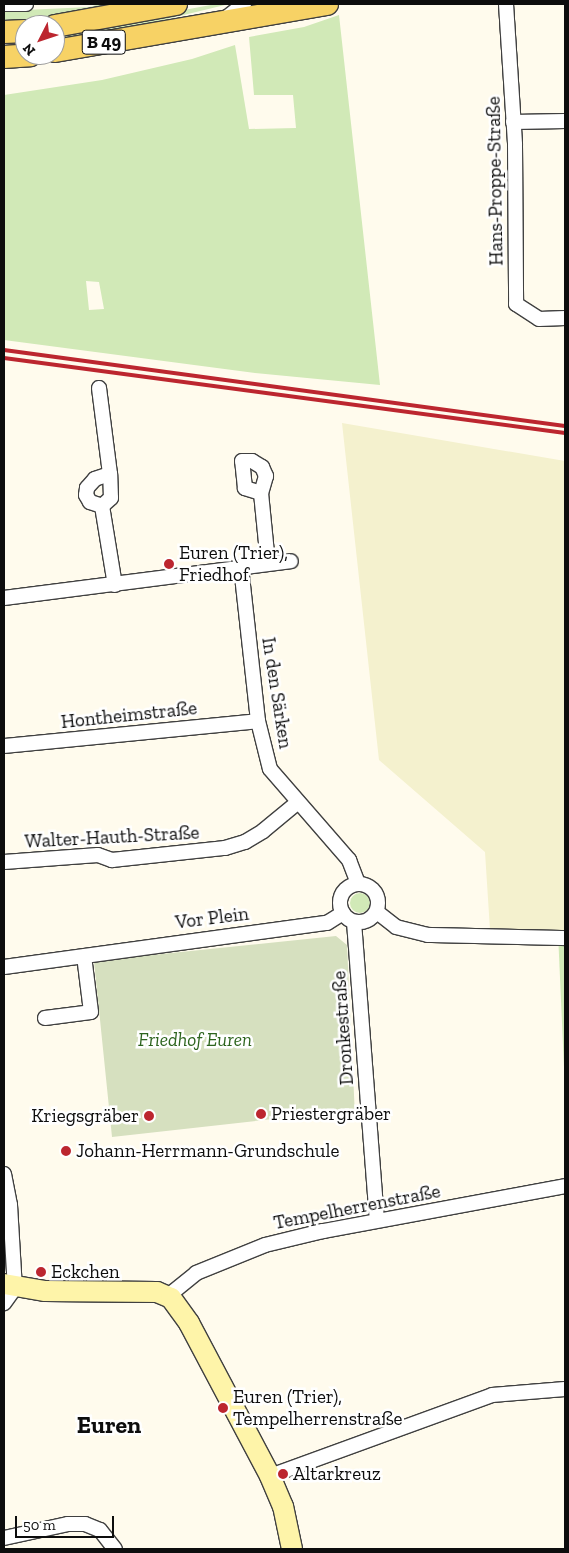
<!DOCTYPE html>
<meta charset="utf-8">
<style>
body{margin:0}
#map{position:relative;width:569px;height:1553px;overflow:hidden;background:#fffbed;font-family:"Zilla Slab",serif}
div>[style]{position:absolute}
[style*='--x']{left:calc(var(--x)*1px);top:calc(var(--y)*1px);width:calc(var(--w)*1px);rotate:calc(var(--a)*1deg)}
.farmland>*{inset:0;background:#f4f1ce}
.green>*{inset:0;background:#d1e9b7}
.round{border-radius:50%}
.cemetery>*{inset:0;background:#d6e0bf}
.roads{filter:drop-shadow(1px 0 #404040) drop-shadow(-1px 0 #404040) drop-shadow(0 1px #404040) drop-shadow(0 -1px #404040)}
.street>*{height:14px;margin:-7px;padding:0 7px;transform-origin:7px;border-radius:7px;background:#fff}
.street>.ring{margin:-7px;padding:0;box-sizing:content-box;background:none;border:14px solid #fff;border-radius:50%}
.secondary>*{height:20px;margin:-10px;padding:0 10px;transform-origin:10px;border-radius:10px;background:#fef4a9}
.primary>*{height:22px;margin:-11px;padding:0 11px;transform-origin:11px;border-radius:11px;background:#f7d265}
.rail>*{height:4px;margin:-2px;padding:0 2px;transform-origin:2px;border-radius:2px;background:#bc262f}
.dots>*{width:14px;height:14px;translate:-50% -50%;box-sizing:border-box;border:2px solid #fff;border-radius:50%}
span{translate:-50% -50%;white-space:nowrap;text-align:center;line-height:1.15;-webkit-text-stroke:5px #fff;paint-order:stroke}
.shield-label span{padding:1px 4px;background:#fff;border:1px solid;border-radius:4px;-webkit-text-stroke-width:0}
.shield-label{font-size:18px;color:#0d0d0d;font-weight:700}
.street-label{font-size:19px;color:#0d0d0d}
.poi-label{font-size:19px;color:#0d0d0d}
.left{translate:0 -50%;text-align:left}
.right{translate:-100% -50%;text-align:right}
.park-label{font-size:19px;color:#2d641e;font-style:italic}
.district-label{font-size:24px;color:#0d0d0d;font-weight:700}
.frame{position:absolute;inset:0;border:5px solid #0d0d0d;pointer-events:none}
.north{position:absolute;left:15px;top:15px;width:50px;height:50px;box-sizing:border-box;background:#fff;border:1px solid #9e9e9e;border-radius:50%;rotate:229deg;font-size:14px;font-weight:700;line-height:20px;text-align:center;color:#0d0d0d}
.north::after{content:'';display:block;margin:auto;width:18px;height:22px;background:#bc262f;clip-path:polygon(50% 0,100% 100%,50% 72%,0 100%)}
.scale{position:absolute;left:15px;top:1516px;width:99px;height:22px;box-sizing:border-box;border:2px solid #0d0d0d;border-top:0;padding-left:6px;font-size:15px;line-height:18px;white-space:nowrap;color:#0d0d0d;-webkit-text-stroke:4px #fff;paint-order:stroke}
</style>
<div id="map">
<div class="farmland">
<div style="clip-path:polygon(342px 423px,565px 461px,565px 932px,490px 930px,485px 852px,379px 760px)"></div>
</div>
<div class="green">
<div style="clip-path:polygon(101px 4px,141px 4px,4px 27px,4px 11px,89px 7px)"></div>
<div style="clip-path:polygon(216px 4px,229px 4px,159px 21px,144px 28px,55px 46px,55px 34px)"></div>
<div style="clip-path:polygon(evenodd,339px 15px,380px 385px,255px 373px,4px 340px,4px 95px,102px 80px,192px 59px,235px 45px,249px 129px,296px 128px,293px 95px,254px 95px,249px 37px,304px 27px,339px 15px,86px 281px,99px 282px,104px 309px,89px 310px,86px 281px)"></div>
<div class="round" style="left:350px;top:893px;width:20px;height:20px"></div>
<div style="clip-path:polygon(565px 932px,565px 1090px,558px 933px)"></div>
</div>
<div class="cemetery">
<div style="clip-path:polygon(336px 936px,347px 945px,355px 1116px,273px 1119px,112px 1137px,94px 961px)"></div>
</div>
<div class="roads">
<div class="street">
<div style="--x:4;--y:4;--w:22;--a:0"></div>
<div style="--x:506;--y:4;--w:141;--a:86.3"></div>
<div style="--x:515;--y:145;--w:159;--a:89.6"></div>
<div style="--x:516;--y:304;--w:27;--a:33"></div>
<div style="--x:539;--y:319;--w:26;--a:-2"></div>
<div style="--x:226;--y:18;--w:23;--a:-38"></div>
<div style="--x:513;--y:122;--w:52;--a:-1.1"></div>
<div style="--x:99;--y:388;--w:87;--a:82.7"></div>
<div style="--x:110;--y:474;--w:16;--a:162"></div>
<div style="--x:95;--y:479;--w:12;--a:132"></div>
<div style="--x:87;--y:488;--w:7;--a:98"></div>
<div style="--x:86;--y:495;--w:8;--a:60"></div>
<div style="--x:90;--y:502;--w:13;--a:18"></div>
<div style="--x:102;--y:506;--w:80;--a:80.7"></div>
<div style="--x:261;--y:493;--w:17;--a:-163"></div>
<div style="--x:245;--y:488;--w:27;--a:-96"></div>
<div style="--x:242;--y:461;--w:10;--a:0"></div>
<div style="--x:252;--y:461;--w:12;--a:31"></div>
<div style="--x:262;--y:467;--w:10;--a:66"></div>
<div style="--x:266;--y:476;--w:18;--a:106"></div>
<div style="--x:261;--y:493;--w:70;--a:84.3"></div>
<div style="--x:102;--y:506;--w:12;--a:-42"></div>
<div style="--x:111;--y:498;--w:24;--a:-92"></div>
<div style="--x:241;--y:567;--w:155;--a:83.7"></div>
<div style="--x:258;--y:721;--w:49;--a:76"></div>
<div style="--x:270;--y:769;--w:121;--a:49"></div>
<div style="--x:349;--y:860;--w:25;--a:69"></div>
<div style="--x:4;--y:598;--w:289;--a:-7.3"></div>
<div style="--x:4;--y:746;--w:255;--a:-5.6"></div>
<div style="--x:4;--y:862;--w:94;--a:-4.3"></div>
<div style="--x:98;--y:855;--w:15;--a:20"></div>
<div style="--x:112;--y:860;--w:114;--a:-6.1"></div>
<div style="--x:225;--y:848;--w:21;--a:-17"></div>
<div style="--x:245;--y:842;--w:21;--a:-31"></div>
<div style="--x:263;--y:831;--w:45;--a:-39.6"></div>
<div class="ring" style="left:340px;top:884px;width:24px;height:24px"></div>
<div style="--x:377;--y:912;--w:24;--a:38"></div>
<div style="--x:396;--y:927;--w:33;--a:14"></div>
<div style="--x:428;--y:935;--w:137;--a:1.3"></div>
<div style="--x:354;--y:922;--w:299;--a:85.6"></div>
<div style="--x:4;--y:967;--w:326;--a:-7.8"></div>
<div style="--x:327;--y:923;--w:19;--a:-32"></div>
<div style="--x:45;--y:1018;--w:46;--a:-7.4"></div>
<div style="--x:91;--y:1012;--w:56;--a:-97.1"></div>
<div style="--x:4;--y:1174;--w:32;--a:79"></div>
<div style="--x:10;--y:1205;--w:83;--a:86.6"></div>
<div style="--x:15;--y:1288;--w:19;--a:126"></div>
<div style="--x:168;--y:1296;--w:36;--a:-39"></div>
<div style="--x:196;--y:1273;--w:74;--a:-22.1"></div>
<div style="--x:265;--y:1245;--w:60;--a:-13.6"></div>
<div style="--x:323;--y:1231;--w:246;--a:-10.5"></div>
<div style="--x:270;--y:1476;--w:236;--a:-20"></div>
<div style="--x:492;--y:1395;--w:73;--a:-4.7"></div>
<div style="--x:4;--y:1538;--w:66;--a:-12.3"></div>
<div style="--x:68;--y:1524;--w:17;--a:0"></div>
<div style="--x:85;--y:1524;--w:16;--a:22"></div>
<div style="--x:100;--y:1530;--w:24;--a:52"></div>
</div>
<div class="secondary">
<div style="--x:4;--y:1284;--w:42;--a:9.7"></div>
<div style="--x:45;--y:1291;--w:112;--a:0.5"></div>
<div style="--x:157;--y:1292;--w:15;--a:23"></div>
<div style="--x:171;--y:1298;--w:31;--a:54"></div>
<div style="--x:189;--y:1323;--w:173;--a:62.1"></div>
<div style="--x:270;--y:1476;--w:33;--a:67"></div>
<div style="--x:283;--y:1506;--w:44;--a:78.2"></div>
</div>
<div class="primary">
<div style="--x:55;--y:26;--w:123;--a:-10.3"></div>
<div style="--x:4;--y:32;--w:21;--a:-3"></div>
<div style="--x:55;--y:51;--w:276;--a:-9.8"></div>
<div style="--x:4;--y:57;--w:26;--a:-4"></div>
</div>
</div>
<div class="rail">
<div style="--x:4;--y:350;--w:566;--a:7.72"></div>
<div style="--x:4;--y:358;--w:566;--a:7.61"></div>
</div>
<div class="dots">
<div style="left:169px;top:564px;background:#bc262f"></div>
<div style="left:261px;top:1114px;background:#bc262f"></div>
<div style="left:149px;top:1116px;background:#bc262f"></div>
<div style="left:66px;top:1151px;background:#bc262f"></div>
<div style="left:41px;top:1272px;background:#bc262f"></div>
<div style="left:223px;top:1408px;background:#bc262f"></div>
<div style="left:283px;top:1474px;background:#bc262f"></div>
</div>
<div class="shield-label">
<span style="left:104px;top:42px">B 49</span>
</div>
<div class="street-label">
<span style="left:495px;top:181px;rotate:-91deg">Hans-Proppe-Straße</span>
<span style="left:277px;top:693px;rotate:81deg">In den Särken</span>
<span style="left:129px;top:715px;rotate:-6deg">Hontheimstraße</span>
<span style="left:112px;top:837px;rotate:-3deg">Walter-Hauth-Straße</span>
<span style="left:212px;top:918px;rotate:-7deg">Vor Plein</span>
<span style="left:343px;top:1028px;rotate:-94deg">Dronkestraße</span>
<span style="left:357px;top:1207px;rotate:-11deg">Tempelherrenstraße</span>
</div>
<div class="poi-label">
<span class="left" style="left:179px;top:564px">Euren (Trier),<br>Friedhof</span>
<span class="left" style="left:271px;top:1114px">Priestergräber</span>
<span class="right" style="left:139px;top:1116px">Kriegsgräber</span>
<span class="left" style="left:76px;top:1151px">Johann-Herrmann-Grundschule</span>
<span class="left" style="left:51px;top:1272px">Eckchen</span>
<span class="left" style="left:233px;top:1408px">Euren (Trier),<br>Tempelherrenstraße</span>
<span class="left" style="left:293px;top:1474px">Altarkreuz</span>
</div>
<div class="park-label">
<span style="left:195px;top:1040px">Friedhof Euren</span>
</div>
<div class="district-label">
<span style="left:109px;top:1425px">Euren</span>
</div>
<div class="frame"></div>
<div class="north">N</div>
<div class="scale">50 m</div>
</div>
